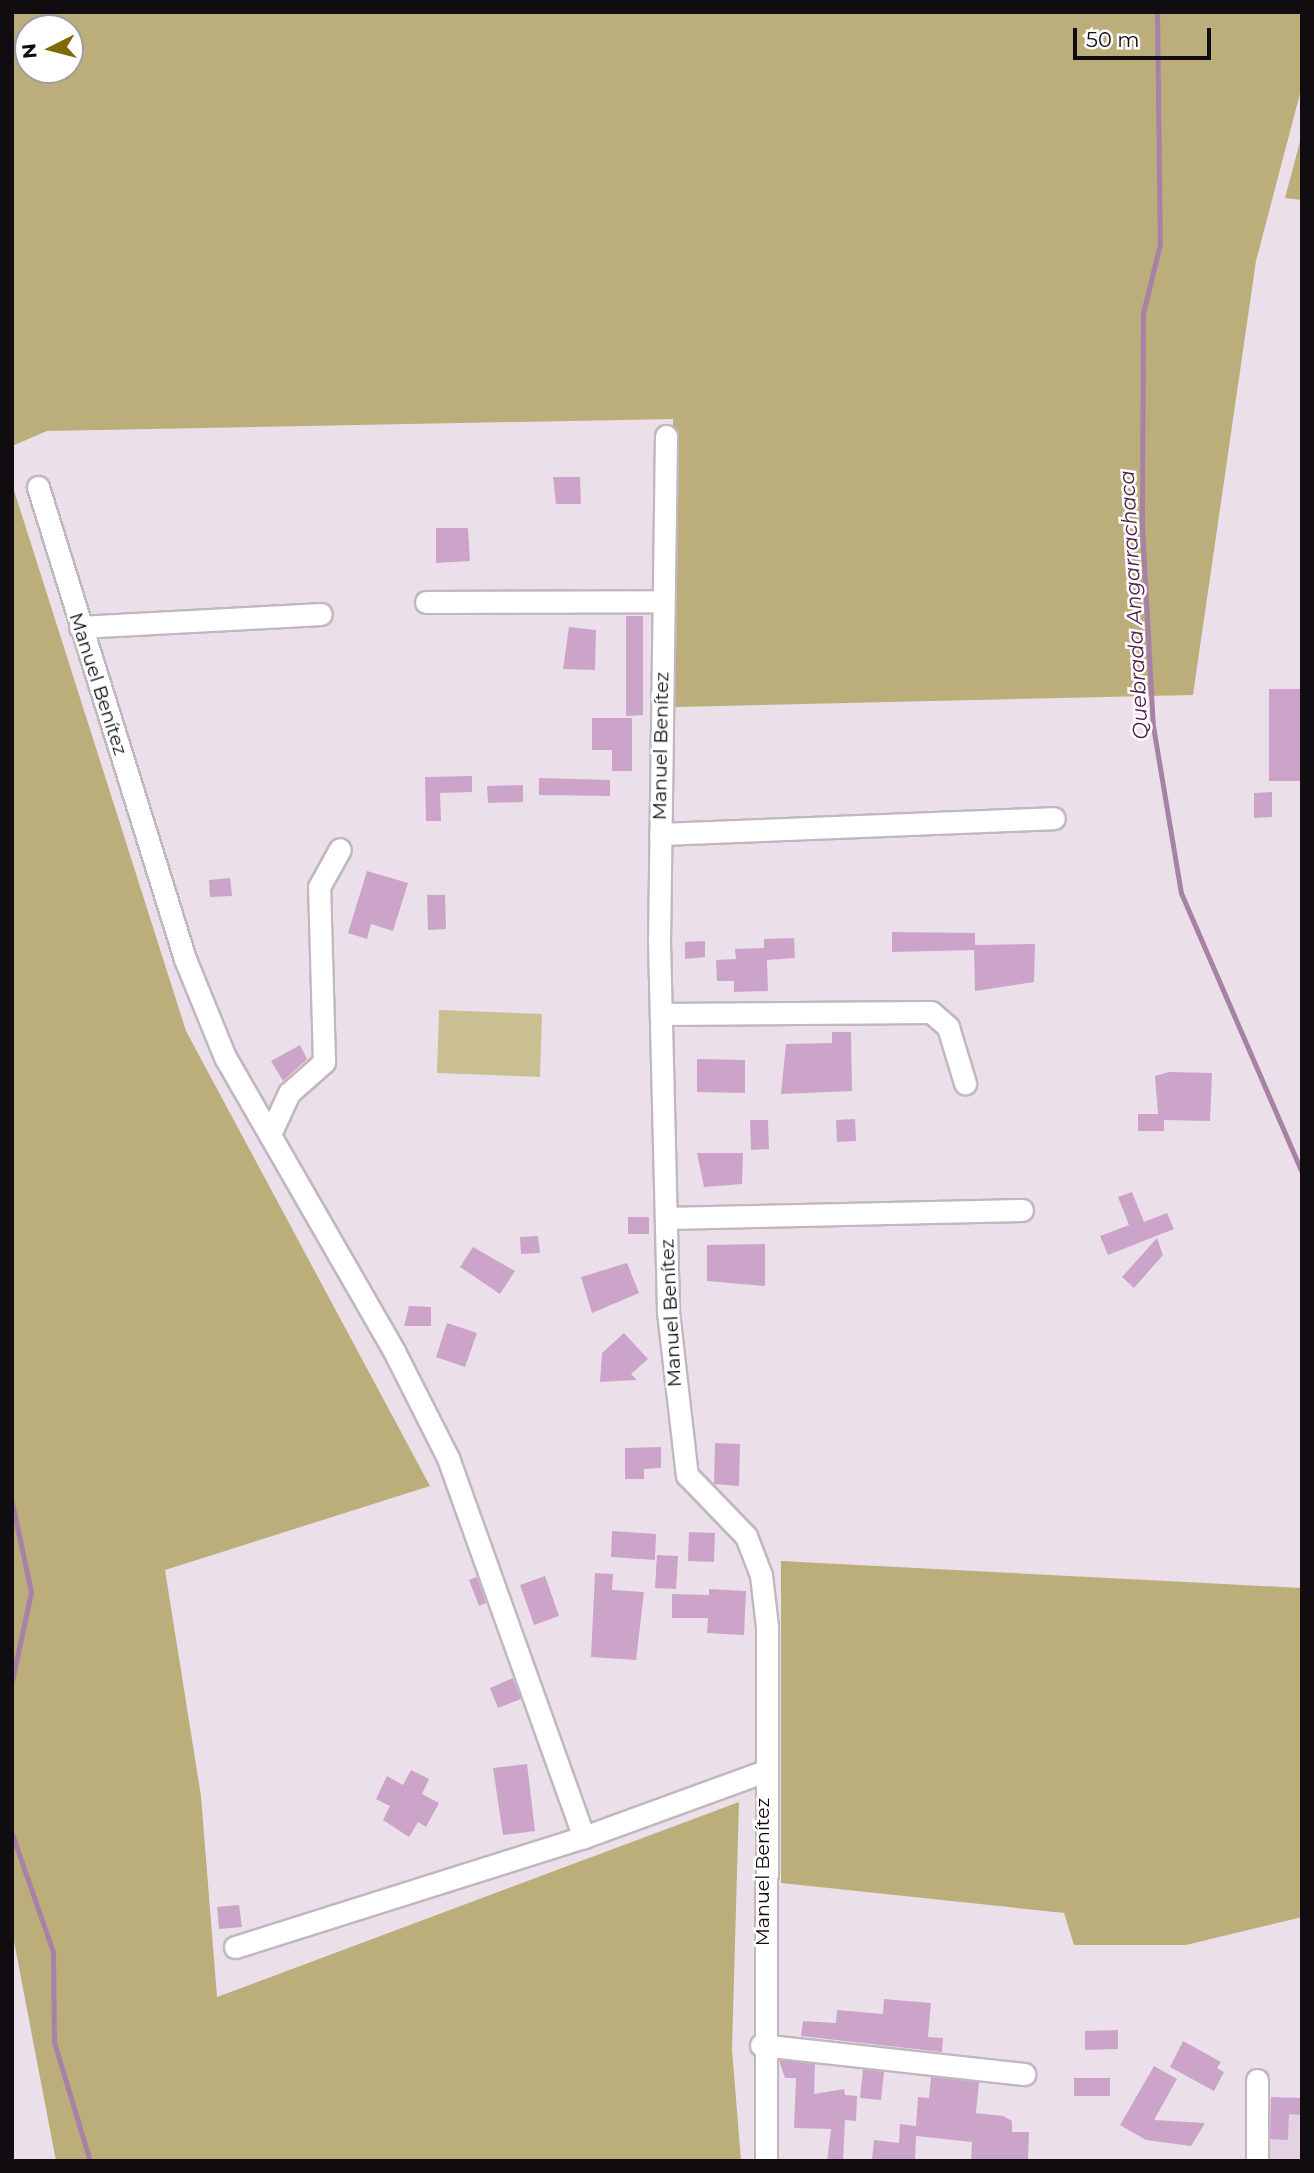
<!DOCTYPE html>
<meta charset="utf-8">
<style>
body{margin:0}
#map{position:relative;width:1314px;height:2173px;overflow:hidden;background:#ebe0ea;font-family:Montserrat,sans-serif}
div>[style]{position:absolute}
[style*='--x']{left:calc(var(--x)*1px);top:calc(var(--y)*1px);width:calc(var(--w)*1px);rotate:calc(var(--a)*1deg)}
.built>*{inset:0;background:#e3d3e2}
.green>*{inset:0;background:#cabf93}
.forest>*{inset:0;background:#bbae7b}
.stream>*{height:5px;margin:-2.5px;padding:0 2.5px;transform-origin:2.5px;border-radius:2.5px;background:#a881a6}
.building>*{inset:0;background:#cca4ca}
.roads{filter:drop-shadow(2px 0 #c1b7c1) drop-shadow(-2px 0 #c1b7c1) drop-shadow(0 2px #c1b7c1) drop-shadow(0 -2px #c1b7c1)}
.minor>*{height:21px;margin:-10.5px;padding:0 10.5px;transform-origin:10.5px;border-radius:10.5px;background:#fff}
span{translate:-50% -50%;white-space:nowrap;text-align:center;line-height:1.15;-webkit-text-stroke:5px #fff;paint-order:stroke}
.street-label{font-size:19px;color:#100c10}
.water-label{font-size:21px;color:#512051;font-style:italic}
.frame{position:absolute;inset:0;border:14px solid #100c10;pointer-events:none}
.north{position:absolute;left:14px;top:14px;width:70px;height:70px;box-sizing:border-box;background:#fff;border:2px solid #9f9e9f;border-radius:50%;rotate:264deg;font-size:19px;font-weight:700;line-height:28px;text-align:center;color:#100c10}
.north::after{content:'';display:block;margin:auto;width:24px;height:32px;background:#7e6a02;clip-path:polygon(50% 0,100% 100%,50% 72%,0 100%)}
.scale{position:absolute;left:1073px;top:28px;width:138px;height:32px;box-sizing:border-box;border:4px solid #100c10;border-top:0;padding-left:9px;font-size:21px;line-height:24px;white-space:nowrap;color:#100c10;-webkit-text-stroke:5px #fff;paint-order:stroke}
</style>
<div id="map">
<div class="built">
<div style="clip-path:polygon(1270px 2100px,1302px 2102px,1302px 2161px,1270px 2161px)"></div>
</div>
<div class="green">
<div style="clip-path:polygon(439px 1010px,542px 1014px,540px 1077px,437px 1073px)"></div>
</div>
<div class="forest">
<div style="clip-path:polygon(evenodd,12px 12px,1302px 12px,1302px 86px,1256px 261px,1193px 695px,675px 707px,673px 419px,47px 431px,12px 446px,12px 12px,28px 28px,70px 28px,70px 70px,28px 70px,28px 28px)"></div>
<div style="clip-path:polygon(1302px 134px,1302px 200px,1285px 198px)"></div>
<div style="clip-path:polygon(12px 484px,186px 1031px,430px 1486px,165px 1570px,201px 1796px,217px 1997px,739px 1802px,732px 2049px,741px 2161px,56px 2161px,12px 1931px)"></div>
<div style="clip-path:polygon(781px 1561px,1302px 1588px,1302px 1917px,1186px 1945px,1074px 1945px,1064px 1913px,781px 1883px)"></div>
</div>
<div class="stream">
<div style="--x:1157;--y:12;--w:232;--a:89.3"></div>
<div style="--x:1160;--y:244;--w:71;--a:103.8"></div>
<div style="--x:1143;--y:313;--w:213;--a:90.3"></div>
<div style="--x:1142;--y:526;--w:200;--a:86.9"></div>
<div style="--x:1153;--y:726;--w:169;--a:80.5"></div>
<div style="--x:1181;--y:893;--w:304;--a:66.6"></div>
<div style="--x:12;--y:1503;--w:91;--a:77.9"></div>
<div style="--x:31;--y:1592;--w:91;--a:102.1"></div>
<div style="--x:12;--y:1834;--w:125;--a:70.8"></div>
<div style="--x:53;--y:1952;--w:90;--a:89.4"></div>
<div style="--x:54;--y:2042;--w:124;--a:73.2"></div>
</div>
<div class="building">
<div style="clip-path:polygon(553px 477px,580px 477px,581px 504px,556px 504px)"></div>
<div style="clip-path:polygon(436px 528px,468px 528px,470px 561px,436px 563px)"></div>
<div style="clip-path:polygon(626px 616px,643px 616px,643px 715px,626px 716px)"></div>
<div style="clip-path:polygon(569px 627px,596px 630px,595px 670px,563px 669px)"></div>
<div style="clip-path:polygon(1269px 689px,1302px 689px,1302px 781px,1269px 781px)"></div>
<div style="clip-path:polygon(592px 718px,632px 718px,632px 771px,612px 771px,612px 750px,592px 750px)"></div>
<div style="clip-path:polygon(472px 776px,472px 792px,440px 793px,441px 821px,426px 821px,425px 777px)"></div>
<div style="clip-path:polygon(539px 778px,610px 780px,610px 796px,539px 795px)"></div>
<div style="clip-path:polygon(523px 785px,523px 802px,488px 803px,487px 786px)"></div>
<div style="clip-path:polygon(1272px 792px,1272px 817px,1254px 818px,1254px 793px)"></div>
<div style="clip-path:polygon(367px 871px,408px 883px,393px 931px,371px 924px,367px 939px,348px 933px)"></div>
<div style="clip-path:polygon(230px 878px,232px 896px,210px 897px,209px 880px)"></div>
<div style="clip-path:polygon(427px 895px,445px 895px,446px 929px,428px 930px)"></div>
<div style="clip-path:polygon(892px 932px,975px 933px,975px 945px,1035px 944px,1034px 982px,975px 991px,974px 950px,892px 952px)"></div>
<div style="clip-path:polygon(794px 938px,795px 958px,767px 960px,768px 991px,734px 992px,734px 981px,717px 981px,716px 960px,736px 959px,735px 949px,764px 948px,764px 939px)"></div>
<div style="clip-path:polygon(705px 941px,705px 957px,685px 959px,685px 942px)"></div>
<div style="clip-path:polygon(832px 1032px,851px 1032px,852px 1091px,781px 1094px,786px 1044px,832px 1043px)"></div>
<div style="clip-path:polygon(300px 1045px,307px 1059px,283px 1081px,271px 1061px)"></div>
<div style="clip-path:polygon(697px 1059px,745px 1060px,745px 1093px,697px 1092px)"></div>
<div style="clip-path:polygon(1169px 1072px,1212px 1073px,1210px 1121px,1164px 1120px,1164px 1131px,1138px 1131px,1138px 1114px,1158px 1114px,1155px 1076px)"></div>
<div style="clip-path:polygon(855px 1119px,856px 1141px,837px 1142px,836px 1120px)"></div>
<div style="clip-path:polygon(750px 1120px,768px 1120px,769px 1149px,751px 1150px)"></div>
<div style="clip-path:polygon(697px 1153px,743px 1153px,742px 1184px,704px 1187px)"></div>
<div style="clip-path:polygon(1132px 1192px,1144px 1222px,1167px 1213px,1174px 1229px,1108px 1255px,1100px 1236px,1129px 1225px,1118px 1197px)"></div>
<div style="clip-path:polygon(628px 1217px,649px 1217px,649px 1234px,628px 1234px)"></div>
<div style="clip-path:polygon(538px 1236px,540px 1253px,521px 1254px,520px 1237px)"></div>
<div style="clip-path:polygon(1157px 1238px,1163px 1255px,1134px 1288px,1122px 1277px)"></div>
<div style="clip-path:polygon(765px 1244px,765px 1286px,707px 1281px,707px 1245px)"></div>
<div style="clip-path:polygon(473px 1247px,515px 1271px,500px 1294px,460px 1267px)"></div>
<div style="clip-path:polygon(627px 1263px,639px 1293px,592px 1313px,581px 1277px)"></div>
<div style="clip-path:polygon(409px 1306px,431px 1307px,431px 1326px,404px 1326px)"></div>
<div style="clip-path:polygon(447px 1323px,477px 1333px,465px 1367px,436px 1357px)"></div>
<div style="clip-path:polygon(624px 1333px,648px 1359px,631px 1374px,637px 1380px,600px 1382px,602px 1353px)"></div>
<div style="clip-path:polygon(715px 1443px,740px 1444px,739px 1486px,714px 1484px)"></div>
<div style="clip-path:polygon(661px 1447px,661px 1468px,644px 1469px,644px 1479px,625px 1479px,625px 1448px)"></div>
<div style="clip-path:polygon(612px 1531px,656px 1534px,655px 1560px,611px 1557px)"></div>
<div style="clip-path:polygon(689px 1532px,715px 1533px,714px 1562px,688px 1561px)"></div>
<div style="clip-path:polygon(657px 1555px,678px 1556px,676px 1589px,655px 1588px)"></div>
<div style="clip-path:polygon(595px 1573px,613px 1574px,612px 1590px,644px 1592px,636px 1660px,591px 1657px)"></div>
<div style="clip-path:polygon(545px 1576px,559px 1616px,534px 1625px,520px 1585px)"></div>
<div style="clip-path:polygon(477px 1577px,486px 1603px,479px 1606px,469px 1580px)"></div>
<div style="clip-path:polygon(709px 1589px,746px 1591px,744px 1635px,707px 1633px,708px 1618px,672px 1618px,672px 1594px,709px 1595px)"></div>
<div style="clip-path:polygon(513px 1678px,521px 1699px,498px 1708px,490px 1688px)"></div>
<div style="clip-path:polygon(527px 1764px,535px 1831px,503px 1835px,493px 1768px)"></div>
<div style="clip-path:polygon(411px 1770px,429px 1779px,422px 1794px,439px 1803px,426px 1827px,418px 1822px,409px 1837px,383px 1820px,390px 1806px,376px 1799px,387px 1776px,403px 1785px)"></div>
<div style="clip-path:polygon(239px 1905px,242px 1927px,219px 1929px,217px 1907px)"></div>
<div style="clip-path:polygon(884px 1999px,931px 2003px,928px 2037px,943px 2038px,942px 2052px,801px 2036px,803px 2021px,836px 2023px,837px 2010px,883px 2014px)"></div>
<div style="clip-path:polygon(1118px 2030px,1118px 2049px,1085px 2050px,1085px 2031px)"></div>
<div style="clip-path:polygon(1183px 2041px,1221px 2062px,1217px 2068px,1224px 2072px,1214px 2091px,1170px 2067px)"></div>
<div style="clip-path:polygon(779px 2060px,815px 2064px,814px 2094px,844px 2089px,845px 2095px,857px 2096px,856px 2121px,845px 2120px,843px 2161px,827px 2161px,831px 2129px,794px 2128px,796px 2078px,785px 2078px)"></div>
<div style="clip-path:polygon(1154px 2066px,1177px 2079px,1154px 2120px,1205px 2123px,1191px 2146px,1146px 2140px,1120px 2125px)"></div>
<div style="clip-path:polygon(863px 2069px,884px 2072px,881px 2100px,860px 2098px)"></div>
<div style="clip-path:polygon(931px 2077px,979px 2082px,976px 2113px,1003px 2116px,1012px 2121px,1012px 2132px,1029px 2132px,1028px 2161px,971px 2161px,972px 2142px,916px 2136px,915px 2161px,872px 2161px,874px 2140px,899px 2143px,900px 2124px,916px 2126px,918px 2097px,929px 2098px)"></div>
<div style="clip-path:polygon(1074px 2078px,1110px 2078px,1110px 2096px,1074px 2096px)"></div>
<div style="clip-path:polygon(1271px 2097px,1302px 2098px,1302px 2115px,1289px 2114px,1288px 2140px,1270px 2139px)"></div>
</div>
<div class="roads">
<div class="minor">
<div style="--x:666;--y:436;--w:505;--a:90.79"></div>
<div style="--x:659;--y:941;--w:371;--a:88.6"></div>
<div style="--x:668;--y:1312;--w:164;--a:83.4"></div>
<div style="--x:687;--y:1475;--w:85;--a:46"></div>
<div style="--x:746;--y:1536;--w:42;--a:69"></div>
<div style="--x:761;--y:1575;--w:52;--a:83.4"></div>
<div style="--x:767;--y:1627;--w:534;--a:90.11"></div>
<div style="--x:38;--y:487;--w:494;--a:72.7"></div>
<div style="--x:185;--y:959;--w:106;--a:67.8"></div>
<div style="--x:225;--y:1057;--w:341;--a:60.1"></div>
<div style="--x:395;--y:1353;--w:118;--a:63.2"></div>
<div style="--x:448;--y:1458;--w:403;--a:70.3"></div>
<div style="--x:426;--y:602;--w:236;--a:-0.2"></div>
<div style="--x:80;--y:627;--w:241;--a:-3.1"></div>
<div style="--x:660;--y:834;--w:394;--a:-2.3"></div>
<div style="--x:661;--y:1014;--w:270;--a:-0.4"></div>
<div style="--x:931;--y:1012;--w:23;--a:41"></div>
<div style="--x:948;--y:1027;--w:59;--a:73.1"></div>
<div style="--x:271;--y:1132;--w:43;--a:-65.2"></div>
<div style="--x:289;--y:1093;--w:47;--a:-41.5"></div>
<div style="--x:324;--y:1062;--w:175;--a:-91.6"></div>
<div style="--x:319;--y:887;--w:43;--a:-61.1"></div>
<div style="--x:666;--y:1218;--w:356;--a:-1.3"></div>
<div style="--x:235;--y:1947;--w:366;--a:-17.5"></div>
<div style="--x:584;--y:1837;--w:190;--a:-20"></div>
<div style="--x:761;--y:2045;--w:265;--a:6.3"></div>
<div style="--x:1257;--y:2080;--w:81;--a:90"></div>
</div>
</div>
<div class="street-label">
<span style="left:98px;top:684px;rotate:72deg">Manuel Benítez</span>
<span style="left:661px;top:746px;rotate:-89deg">Manuel Benítez</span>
<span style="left:671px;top:1313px;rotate:-93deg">Manuel Benítez</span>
<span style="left:763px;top:1872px;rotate:-90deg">Manuel Benítez</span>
</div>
<div class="water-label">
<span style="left:1134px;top:605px;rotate:-93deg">Quebrada Angarrachaca</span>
</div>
<div class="frame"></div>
<div class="north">N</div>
<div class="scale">50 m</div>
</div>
